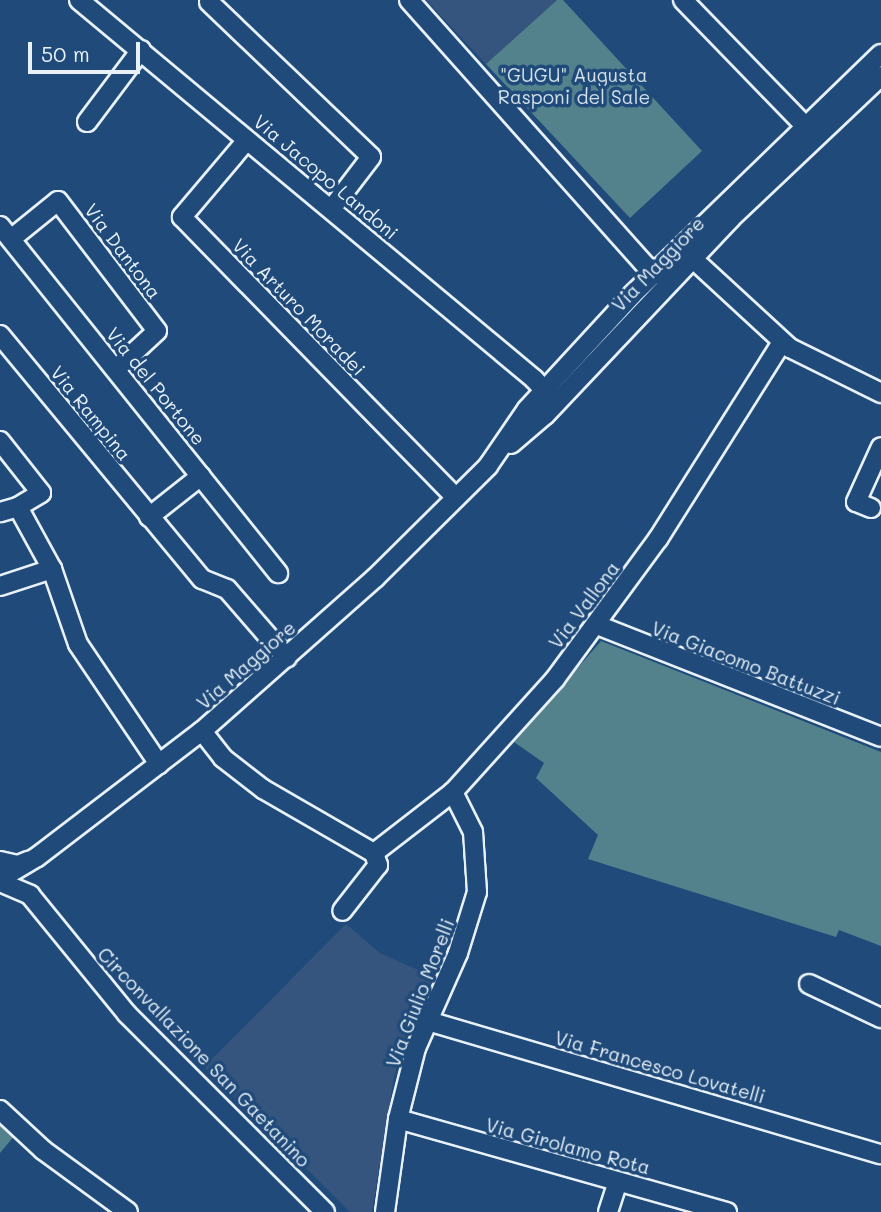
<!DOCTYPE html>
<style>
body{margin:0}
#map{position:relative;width:881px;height:1212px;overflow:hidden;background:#1f4a7a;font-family:Mali,sans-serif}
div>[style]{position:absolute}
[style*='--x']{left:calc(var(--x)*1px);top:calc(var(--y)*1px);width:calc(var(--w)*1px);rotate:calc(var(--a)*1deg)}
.built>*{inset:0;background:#35557f}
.green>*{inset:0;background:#53828c}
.roads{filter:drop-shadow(2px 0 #e8f1f8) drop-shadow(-2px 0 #e8f1f8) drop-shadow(0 2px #e8f1f8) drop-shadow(0 -2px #e8f1f8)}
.minor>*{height:18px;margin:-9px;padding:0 9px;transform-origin:9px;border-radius:9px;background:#1f4a7a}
span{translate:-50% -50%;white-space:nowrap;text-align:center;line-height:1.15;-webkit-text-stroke:7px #1f4a7a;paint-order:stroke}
.park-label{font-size:19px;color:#d2e0e8}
.street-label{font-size:19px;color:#e8f1f8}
.scale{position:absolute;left:28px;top:42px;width:112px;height:32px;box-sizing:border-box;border:4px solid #e8f1f8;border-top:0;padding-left:9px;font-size:21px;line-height:24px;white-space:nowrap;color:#e8f1f8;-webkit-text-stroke:5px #1f4a7a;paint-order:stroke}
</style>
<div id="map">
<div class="built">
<div style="clip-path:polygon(426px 0,557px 0,486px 64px)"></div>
<div style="clip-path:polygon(346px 924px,380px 953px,434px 977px,406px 1035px,394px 1077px,372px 1212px,350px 1212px,204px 1067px)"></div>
</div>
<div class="green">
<div style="clip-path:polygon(557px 0,563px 0,702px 151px,630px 218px,486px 64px)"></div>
<div style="clip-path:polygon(601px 641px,881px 752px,881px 946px,839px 930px,836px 937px,588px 859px,598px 835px,536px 778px,544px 763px,514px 742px)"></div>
<div style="clip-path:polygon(0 1123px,15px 1135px,0 1153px)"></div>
</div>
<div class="roads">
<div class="minor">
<div style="--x:79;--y:0;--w:592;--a:39.79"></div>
<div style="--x:534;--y:379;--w:26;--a:47"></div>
<div style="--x:552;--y:398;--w:8;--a:83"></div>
<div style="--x:409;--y:0;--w:356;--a:48.3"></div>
<div style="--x:646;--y:266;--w:21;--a:31"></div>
<div style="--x:683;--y:0;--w:185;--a:45.9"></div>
<div style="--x:209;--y:2;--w:224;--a:43.7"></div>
<div style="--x:371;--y:157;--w:64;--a:127.4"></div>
<div style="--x:87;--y:122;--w:90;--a:-53.1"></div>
<div style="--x:247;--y:140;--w:101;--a:130.2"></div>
<div style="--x:182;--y:217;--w:392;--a:45.7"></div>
<div style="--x:0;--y:226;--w:445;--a:51.3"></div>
<div style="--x:11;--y:239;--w:60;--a:-39"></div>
<div style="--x:58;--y:201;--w:163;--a:52.7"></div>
<div style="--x:157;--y:331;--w:56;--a:137.2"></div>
<div style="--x:692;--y:258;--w:133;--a:42.6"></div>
<div style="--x:790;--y:348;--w:102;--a:26.3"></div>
<div style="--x:0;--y:335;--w:317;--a:50.4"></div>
<div style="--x:202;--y:579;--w:27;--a:22"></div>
<div style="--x:227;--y:589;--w:91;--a:49"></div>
<div style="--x:0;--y:441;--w:66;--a:51.7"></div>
<div style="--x:41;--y:493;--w:27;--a:149"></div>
<div style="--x:18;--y:507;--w:19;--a:164"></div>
<div style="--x:511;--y:444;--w:45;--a:-40.5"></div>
<div style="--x:545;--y:415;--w:271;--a:-46.6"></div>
<div style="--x:731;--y:218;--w:207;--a:-43.4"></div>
<div style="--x:18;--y:507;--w:71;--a:61.3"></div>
<div style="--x:52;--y:569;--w:79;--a:70.9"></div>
<div style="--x:78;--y:644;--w:145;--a:56"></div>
<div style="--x:871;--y:508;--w:16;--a:-158"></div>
<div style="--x:856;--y:502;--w:60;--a:-65.6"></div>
<div style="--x:149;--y:517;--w:66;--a:-38.3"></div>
<div style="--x:0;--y:586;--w:55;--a:-18.1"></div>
<div style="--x:597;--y:625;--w:305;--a:21.5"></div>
<div style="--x:202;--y:731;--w:34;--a:52"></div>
<div style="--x:223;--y:758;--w:51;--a:37.8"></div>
<div style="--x:263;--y:789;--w:128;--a:30"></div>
<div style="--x:374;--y:853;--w:13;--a:72"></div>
<div style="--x:378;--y:865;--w:58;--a:128"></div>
<div style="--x:374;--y:853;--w:100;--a:-37.7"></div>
<div style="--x:453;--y:792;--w:152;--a:-47.9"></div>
<div style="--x:555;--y:679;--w:174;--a:-53.7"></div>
<div style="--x:658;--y:539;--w:233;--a:-57.8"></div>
<div style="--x:0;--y:861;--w:18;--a:13"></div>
<div style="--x:18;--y:865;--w:11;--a:-22"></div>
<div style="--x:0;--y:879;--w:43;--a:-30.7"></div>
<div style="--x:37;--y:857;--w:208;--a:-37.4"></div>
<div style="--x:202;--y:731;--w:231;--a:-41.5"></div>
<div style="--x:375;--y:578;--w:159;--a:-44.7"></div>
<div style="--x:488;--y:466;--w:69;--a:-55.6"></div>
<div style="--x:527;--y:409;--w:156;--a:-47.3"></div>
<div style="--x:633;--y:294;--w:345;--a:-44.1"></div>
<div style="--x:0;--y:882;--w:33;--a:23"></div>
<div style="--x:30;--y:895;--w:154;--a:50.8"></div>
<div style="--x:127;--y:1014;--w:280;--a:45"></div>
<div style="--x:809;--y:984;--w:80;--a:25.3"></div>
<div style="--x:428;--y:1021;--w:472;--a:16.4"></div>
<div style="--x:0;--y:1110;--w:59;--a:42.9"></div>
<div style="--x:43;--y:1150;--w:105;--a:36.1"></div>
<div style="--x:398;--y:1119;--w:342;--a:15.8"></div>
<div style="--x:385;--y:1212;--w:94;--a:-82"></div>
<div style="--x:398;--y:1119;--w:73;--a:-75.8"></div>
<div style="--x:416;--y:1048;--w:104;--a:-66.1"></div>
<div style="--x:458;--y:953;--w:64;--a:-72.7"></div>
<div style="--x:477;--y:892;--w:60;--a:-93.8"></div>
<div style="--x:473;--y:832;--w:45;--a:-116.6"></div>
<div style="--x:608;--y:1212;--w:32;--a:-72"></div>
</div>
</div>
<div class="park-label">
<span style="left:574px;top:86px">"GUGU" Augusta<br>Rasponi del Sale</span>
</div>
<div class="street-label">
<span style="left:326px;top:177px;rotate:40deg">Via Jacopo Landoni</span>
<span style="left:123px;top:251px;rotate:53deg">Via Dantona</span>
<span style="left:658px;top:264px;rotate:-46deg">Via Maggiore</span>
<span style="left:299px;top:307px;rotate:46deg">Via Arturo Moradei</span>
<span style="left:156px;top:386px;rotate:51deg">Via del Portone</span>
<span style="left:91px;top:413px;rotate:51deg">Via Rampina</span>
<span style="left:584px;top:605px;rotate:-53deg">Via Vallona</span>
<span style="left:746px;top:663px;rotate:21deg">Via Giacomo Battuzzi</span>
<span style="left:246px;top:665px;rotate:-41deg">Via Maggiore</span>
<span style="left:420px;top:993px;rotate:-69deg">Via Giulio Morelli</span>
<span style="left:204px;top:1057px;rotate:46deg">Circonvallazione San Gaetanino</span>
<span style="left:660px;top:1067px;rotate:16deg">Via Francesco Lovatelli</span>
<span style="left:568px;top:1146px;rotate:15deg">Via Girolamo Rota</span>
</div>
<div class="scale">50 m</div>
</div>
